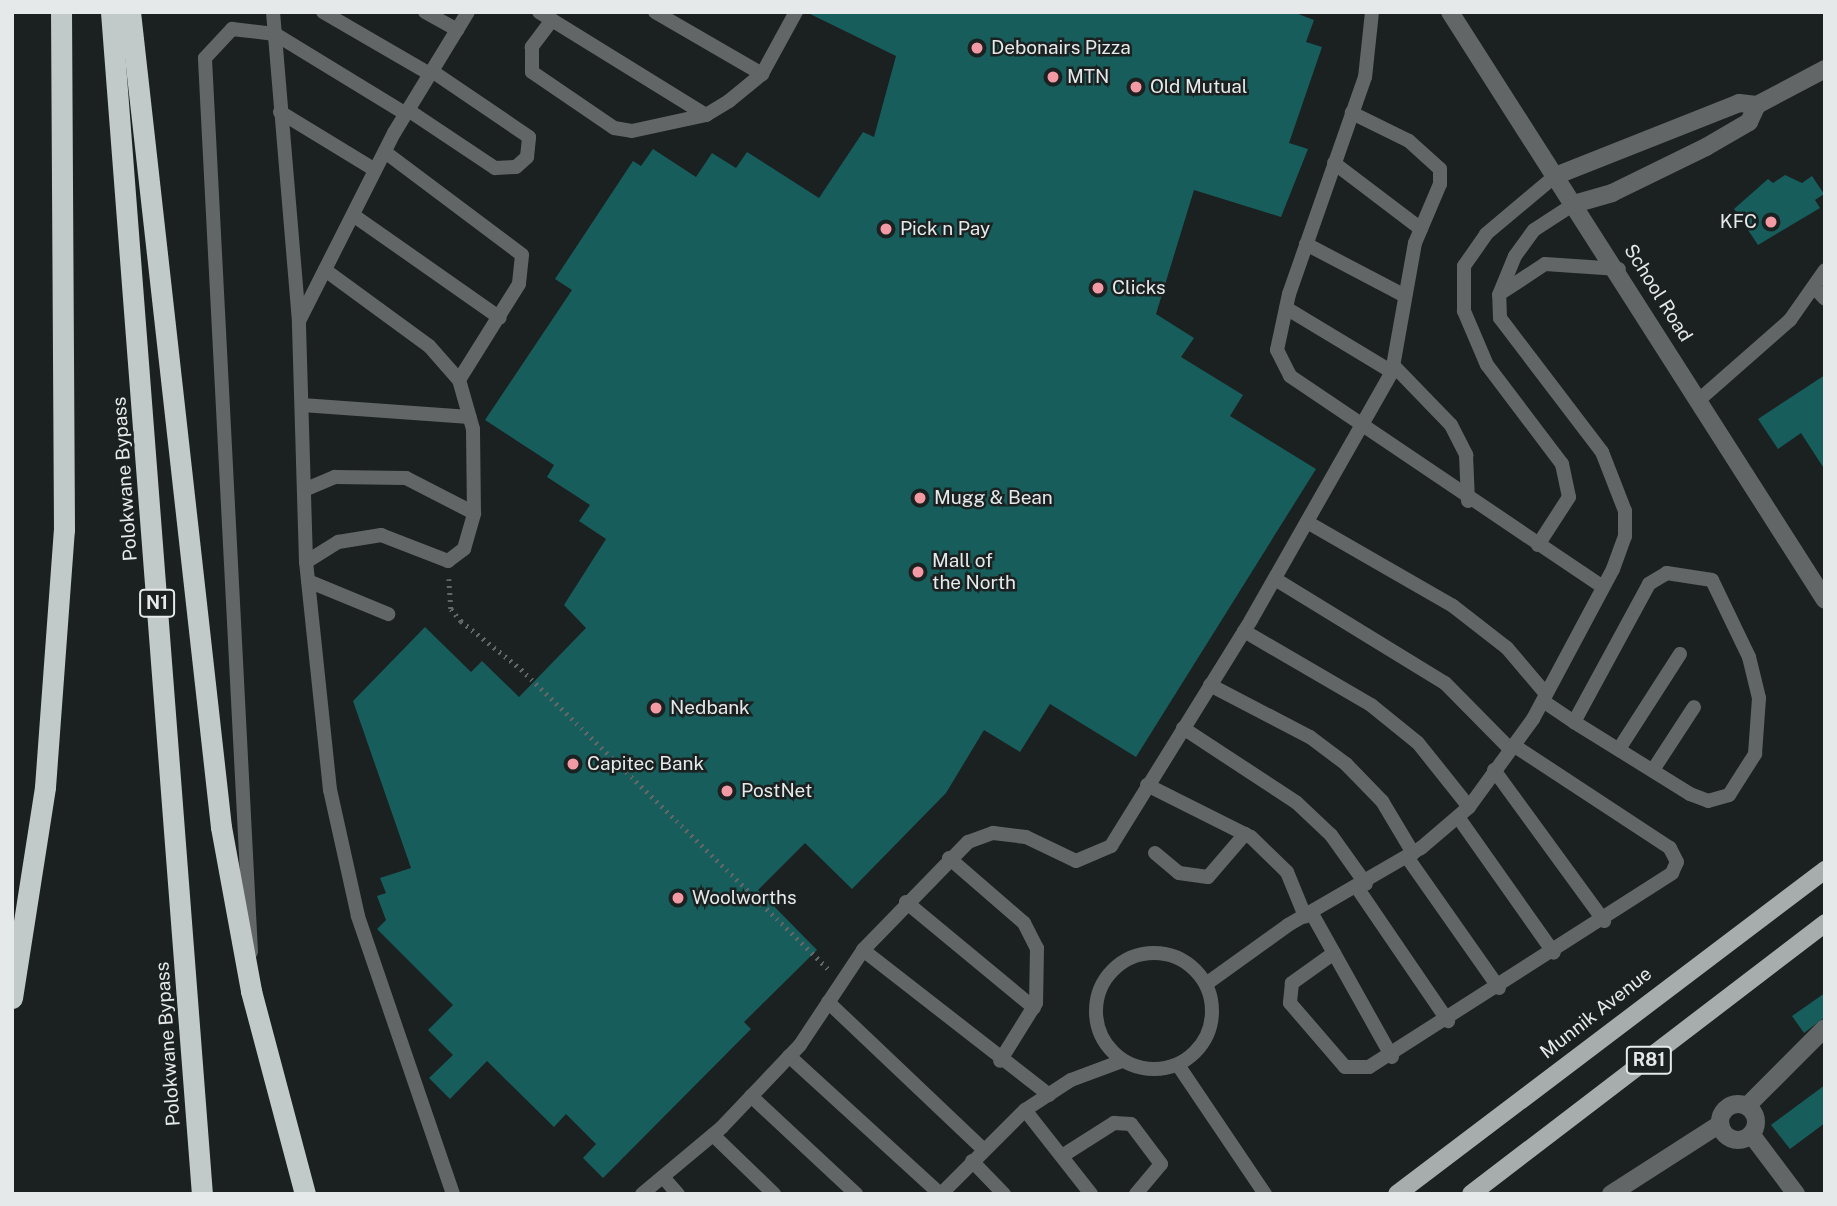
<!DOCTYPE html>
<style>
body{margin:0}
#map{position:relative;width:1837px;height:1206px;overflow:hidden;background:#1b2121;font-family:"Public Sans",sans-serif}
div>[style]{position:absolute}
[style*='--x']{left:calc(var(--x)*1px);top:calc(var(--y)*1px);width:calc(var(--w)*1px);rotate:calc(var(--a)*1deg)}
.building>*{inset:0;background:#175d5b}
.path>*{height:4.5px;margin-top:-2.25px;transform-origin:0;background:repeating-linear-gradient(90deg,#616666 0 2px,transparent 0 7px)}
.lane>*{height:14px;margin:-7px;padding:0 7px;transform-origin:7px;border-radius:7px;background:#636666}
.lane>.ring{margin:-7px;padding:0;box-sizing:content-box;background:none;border:14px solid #636666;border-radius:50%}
.street>*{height:18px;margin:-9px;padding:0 9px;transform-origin:9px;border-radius:9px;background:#636666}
.street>.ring{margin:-9px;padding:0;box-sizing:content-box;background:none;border:18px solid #636666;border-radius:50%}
.primary>*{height:18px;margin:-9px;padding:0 9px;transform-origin:9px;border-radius:9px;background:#a7adad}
.highway>*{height:21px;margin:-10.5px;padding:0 10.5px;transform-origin:10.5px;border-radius:10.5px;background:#c2c9c9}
.dots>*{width:19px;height:19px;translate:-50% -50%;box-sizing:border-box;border:4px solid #1b2121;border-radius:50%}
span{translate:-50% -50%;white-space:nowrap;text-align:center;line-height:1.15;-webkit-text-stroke:5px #1b2121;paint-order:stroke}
.shield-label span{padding:2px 5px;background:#1b2121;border:2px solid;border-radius:5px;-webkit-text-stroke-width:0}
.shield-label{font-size:18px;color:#e5e9e9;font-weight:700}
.poi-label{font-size:19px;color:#e5e9e9}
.left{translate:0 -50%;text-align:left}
.right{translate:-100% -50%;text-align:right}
.street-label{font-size:19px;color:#e5e9e9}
.frame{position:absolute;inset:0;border:14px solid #e5e9e9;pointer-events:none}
</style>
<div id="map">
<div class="building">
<div style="clip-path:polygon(806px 12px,1293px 12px,1314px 20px,1306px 42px,1322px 47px,1289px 143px,1308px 149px,1281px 217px,1194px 190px,1156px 314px,1194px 338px,1181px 357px,1243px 395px,1230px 416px,1316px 469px,1136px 757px,1050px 704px,1020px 752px,984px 730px,946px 793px,852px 889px,805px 843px,758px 890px,817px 950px,744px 1022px,751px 1029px,603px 1178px,583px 1158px,596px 1144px,566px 1114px,554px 1127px,487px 1061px,450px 1099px,429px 1078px,453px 1055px,428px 1030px,453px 1005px,377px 929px,386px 920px,377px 896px,386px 893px,380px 878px,411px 868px,353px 701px,425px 627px,471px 672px,482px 661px,519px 697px,586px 628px,564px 605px,606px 539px,579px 521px,590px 505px,547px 477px,554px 465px,485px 420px,572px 290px,555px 279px,633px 161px,641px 166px,653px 149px,696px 177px,712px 153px,736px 168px,747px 152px,819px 198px,863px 132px,874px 137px,896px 56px)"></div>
<div style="clip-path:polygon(1785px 175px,1802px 183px,1812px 176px,1824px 194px,1815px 200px,1820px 208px,1758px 245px,1734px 209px,1768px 179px,1773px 183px)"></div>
<div style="clip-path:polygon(1825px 375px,1825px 470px,1801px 433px,1778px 449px,1758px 419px)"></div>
<div style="clip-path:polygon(1825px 993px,1825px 1017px,1804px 1033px,1792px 1016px)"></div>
<div style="clip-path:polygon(1825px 1085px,1825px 1123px,1790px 1149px,1771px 1125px)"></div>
</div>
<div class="path">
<div style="--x:449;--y:579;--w:30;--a:86"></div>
<div style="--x:451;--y:609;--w:16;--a:50"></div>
<div style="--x:461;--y:621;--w:77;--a:38.7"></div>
<div style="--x:521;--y:669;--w:433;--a:44.3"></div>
</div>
<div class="lane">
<div style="--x:273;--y:12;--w:309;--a:85.2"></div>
<div style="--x:323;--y:12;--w:124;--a:30.1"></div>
<div style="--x:425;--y:12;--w:37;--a:29"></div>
<div style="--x:539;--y:12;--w:196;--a:31.7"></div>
<div style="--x:655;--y:12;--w:124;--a:30.1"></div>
<div style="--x:1372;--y:12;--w:65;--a:96.1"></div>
<div style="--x:1365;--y:77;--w:230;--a:109.3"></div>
<div style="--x:1289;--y:294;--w:57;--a:102.1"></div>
<div style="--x:1277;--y:350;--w:29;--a:63"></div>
<div style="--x:1290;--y:376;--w:377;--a:34"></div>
<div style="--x:552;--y:20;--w:34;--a:127"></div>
<div style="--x:532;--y:47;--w:25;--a:90"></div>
<div style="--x:532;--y:72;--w:99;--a:34.3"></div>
<div style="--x:614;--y:128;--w:18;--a:9"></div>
<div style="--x:632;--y:131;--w:76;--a:-12.2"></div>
<div style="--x:706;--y:115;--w:27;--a:-31"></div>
<div style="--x:729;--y:101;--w:43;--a:-39.3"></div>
<div style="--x:762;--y:74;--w:71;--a:-61.3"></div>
<div style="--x:408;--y:110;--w:105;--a:33.7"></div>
<div style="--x:495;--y:168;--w:21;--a:-3"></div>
<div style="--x:516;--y:167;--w:15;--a:-42"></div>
<div style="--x:527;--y:157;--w:20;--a:-84"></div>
<div style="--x:529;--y:137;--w:117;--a:-145.8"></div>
<div style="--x:280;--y:112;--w:111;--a:31.4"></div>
<div style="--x:385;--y:152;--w:171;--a:36.9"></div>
<div style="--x:522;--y:255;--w:29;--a:96"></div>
<div style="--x:519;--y:284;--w:113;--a:122"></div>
<div style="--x:1334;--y:163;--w:109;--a:37.2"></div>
<div style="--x:353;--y:215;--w:179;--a:35"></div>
<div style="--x:1306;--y:244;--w:112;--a:27.7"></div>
<div style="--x:1814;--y:287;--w:16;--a:47"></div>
<div style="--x:1504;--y:291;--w:49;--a:-33.4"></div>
<div style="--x:1545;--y:264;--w:74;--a:3.9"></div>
<div style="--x:1286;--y:308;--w:124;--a:31.1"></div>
<div style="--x:1393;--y:365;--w:83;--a:46"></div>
<div style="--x:1451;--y:425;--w:34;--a:63"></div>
<div style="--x:1466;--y:455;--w:46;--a:87.5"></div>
<div style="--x:1700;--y:399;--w:120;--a:-41.3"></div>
<div style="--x:1790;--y:320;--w:61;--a:-55"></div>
<div style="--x:302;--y:405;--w:168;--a:4.1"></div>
<div style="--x:304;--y:490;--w:34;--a:-23"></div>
<div style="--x:335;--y:477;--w:71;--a:0.8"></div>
<div style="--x:406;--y:478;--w:76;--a:27.2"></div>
<div style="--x:1307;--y:522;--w:168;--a:29.9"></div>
<div style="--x:1453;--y:606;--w:68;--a:37.9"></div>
<div style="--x:1507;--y:648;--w:60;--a:49.7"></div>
<div style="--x:1538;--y:545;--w:57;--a:-57.1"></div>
<div style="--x:1569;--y:497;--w:34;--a:-102"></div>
<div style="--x:1562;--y:464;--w:124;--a:-127.1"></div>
<div style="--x:1487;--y:365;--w:59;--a:-113.1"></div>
<div style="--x:1464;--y:311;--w:45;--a:-90"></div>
<div style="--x:1464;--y:266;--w:39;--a:-55"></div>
<div style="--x:1486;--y:234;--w:90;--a:-40"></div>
<div style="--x:306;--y:562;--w:38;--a:-32"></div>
<div style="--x:338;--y:542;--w:44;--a:-9.2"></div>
<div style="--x:381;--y:535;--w:72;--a:21.2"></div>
<div style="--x:448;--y:561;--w:20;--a:-37"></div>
<div style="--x:464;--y:549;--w:37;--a:-74"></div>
<div style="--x:474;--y:513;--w:84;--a:-90.7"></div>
<div style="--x:473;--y:429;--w:51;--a:-105.9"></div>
<div style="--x:459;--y:380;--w:45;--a:-131.4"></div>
<div style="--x:429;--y:346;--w:129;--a:-143.8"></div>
<div style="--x:1275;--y:579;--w:199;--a:31.5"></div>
<div style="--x:1445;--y:683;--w:93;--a:45.4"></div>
<div style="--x:308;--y:581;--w:87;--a:22.4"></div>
<div style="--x:1244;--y:631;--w:147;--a:30.2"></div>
<div style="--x:1371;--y:705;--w:60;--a:39"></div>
<div style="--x:1418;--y:743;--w:82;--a:51.4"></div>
<div style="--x:1210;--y:685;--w:113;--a:27.5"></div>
<div style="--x:1310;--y:737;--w:45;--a:36.9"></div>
<div style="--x:1346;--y:764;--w:52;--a:45.8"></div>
<div style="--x:1382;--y:801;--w:61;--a:59.2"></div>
<div style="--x:1543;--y:701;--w:37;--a:34"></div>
<div style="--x:1574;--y:722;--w:137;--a:31.8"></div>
<div style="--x:1690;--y:794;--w:19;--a:21"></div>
<div style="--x:1708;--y:801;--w:22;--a:-16"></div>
<div style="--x:1729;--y:795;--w:49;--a:-57.6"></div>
<div style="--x:1755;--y:754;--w:56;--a:-85.9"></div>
<div style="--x:1759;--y:698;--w:42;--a:-103.7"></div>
<div style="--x:1749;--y:657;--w:85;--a:-115.7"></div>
<div style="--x:1712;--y:580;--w:46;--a:-171.2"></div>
<div style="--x:1667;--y:573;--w:21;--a:149"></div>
<div style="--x:1649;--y:584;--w:157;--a:118.5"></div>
<div style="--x:1183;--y:728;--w:136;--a:33.3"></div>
<div style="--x:1297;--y:803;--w:47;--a:43.3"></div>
<div style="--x:1331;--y:835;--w:60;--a:54.5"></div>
<div style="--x:1619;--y:749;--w:113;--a:-57.3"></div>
<div style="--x:1494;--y:770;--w:187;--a:53.9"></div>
<div style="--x:1653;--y:770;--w:75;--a:-56.9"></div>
<div style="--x:1147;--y:785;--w:116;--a:26.6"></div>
<div style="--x:1251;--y:837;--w:50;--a:44.2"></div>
<div style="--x:1287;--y:872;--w:48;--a:67.8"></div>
<div style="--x:1458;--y:817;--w:166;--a:54.8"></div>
<div style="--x:1155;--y:853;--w:31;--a:40"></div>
<div style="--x:1179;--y:873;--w:29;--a:8"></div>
<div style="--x:1208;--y:877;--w:57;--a:-49.3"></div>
<div style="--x:1407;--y:857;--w:160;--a:54.9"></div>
<div style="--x:949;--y:858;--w:99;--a:40.9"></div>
<div style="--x:1024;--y:923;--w:28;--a:63"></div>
<div style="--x:1037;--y:948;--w:55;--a:91"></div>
<div style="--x:1036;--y:1003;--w:68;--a:121.8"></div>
<div style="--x:1358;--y:889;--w:160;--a:55.7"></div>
<div style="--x:906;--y:902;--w:166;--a:39.6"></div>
<div style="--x:1311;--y:912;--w:166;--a:60.8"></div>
<div style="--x:863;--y:950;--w:236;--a:37.9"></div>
<div style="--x:251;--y:952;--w:895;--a:-92.95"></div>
<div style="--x:205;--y:58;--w:40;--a:-47"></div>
<div style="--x:232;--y:29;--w:43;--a:6.6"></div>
<div style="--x:275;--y:34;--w:153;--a:31.4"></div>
<div class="ring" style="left:1096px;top:953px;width:102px;height:102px"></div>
<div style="--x:1334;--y:953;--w:52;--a:144.5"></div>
<div style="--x:1292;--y:983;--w:20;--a:96"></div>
<div style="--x:1290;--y:1003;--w:84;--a:49.3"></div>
<div style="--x:1345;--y:1067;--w:24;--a:0"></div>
<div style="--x:1369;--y:1067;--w:360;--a:-32.6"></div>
<div style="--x:1672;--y:873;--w:12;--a:-66"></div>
<div style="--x:1677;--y:862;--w:16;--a:-117"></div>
<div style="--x:1670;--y:848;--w:188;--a:-146.7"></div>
<div style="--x:1206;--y:984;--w:101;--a:-35.7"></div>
<div style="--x:1288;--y:925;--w:154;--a:-30.1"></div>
<div style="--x:1421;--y:848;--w:63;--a:-40.5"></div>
<div style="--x:1469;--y:807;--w:109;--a:-54"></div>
<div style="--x:1533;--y:719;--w:170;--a:-61.9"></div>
<div style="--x:1613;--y:569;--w:35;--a:-70"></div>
<div style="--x:1625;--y:536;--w:25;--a:-90"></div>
<div style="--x:1625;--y:511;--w:63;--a:-111.3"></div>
<div style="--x:1602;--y:452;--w:168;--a:-127.3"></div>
<div style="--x:1500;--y:318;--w:23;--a:-92"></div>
<div style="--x:1499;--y:295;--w:42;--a:-67.7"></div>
<div style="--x:1515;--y:256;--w:32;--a:-54"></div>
<div style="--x:1534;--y:230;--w:48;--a:-33"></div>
<div style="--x:828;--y:1002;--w:215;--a:43.5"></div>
<div style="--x:789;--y:1056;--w:205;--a:42.4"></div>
<div style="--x:1178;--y:1065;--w:156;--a:56"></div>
<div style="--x:751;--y:1096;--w:144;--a:43"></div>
<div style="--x:1025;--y:1110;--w:107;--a:51.8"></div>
<div style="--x:713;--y:1135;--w:85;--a:44"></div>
<div style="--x:1062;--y:1156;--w:62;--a:-32.4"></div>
<div style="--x:1114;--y:1123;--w:17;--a:3"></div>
<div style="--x:1131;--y:1124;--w:50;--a:53.1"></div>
<div style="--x:1161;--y:1164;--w:39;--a:130"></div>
<div style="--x:972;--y:1161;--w:46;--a:45.9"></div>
<div style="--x:663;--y:1177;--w:23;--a:49"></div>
<div style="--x:453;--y:1194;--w:294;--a:-108.9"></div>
<div style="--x:358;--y:916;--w:129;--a:-102.5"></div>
<div style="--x:330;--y:790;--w:229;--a:-96"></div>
<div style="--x:306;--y:562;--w:241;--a:-91.7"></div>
<div style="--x:299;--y:321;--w:211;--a:-63.2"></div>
<div style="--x:394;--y:133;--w:142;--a:-58.6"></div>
<div style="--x:642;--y:1194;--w:104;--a:-39.9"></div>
<div style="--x:722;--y:1127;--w:113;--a:-46.4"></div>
<div style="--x:800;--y:1045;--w:114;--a:-56.4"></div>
<div style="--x:863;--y:950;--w:151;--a:-45.8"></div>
<div style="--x:968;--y:842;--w:27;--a:-20"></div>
<div style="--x:993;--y:833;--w:33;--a:7"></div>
<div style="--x:1026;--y:837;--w:55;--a:25.6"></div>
<div style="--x:1076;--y:861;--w:38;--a:-23"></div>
<div style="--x:1111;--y:846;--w:266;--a:-58.2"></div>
<div style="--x:1251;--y:620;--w:285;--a:-60.4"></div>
<div style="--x:1392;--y:372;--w:131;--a:-79.9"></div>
<div style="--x:1415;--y:243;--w:64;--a:-67"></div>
<div style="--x:1440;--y:184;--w:15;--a:-90"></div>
<div style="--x:1440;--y:169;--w:42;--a:-137.9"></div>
<div style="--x:1409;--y:141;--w:64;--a:-153.8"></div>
<div style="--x:941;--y:1194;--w:119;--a:-45"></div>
<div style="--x:1025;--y:1110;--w:55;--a:-33.1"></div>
<div style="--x:1071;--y:1080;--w:54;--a:-20.4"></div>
</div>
<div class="street">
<div style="--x:1450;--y:12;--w:697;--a:57.47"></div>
<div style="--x:1555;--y:176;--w:198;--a:-21.6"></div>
<div style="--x:1739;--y:103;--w:18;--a:6"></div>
<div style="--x:1574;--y:204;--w:40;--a:-16"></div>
<div style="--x:1612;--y:193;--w:105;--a:-26.1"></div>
<div style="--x:1706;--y:147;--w:50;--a:-30.2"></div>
<div style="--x:1749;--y:122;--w:19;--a:-65"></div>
<div style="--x:1757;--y:105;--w:77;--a:-27.9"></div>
<div class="ring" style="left:1720px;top:1104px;width:18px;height:18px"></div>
<div style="--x:1747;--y:1106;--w:110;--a:-45"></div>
<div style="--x:1751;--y:1134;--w:75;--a:53.1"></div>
<div style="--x:1611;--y:1194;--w:130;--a:-32.7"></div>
</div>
<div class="primary">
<div style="--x:1397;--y:1194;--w:537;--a:-37.13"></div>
<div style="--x:1471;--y:1194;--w:446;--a:-37.4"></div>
</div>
<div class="highway">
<div style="--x:111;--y:12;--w:1185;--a:85.6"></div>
<div style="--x:130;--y:12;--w:820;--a:83.63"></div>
<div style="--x:221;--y:827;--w:167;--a:79.6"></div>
<div style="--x:251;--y:991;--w:210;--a:75.1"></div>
<div style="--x:12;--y:998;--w:214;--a:-81.1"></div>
<div style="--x:45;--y:787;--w:258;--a:-85.8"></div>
<div style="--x:64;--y:530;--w:518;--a:-90.33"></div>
</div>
<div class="dots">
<div style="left:977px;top:48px;background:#f49aa4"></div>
<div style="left:1053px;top:77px;background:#f49aa4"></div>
<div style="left:1136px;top:87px;background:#f49aa4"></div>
<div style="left:1771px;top:222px;background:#f49aa4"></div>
<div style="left:886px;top:229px;background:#f49aa4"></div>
<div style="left:1098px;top:288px;background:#f49aa4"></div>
<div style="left:920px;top:498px;background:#f49aa4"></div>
<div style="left:918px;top:572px;background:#f49aa4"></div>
<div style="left:656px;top:708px;background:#f49aa4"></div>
<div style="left:573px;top:764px;background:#f49aa4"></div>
<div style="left:727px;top:791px;background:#f49aa4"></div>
<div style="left:678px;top:898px;background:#f49aa4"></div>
</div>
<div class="shield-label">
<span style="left:157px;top:603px">N1</span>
<span style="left:1649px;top:1060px">R81</span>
</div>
<div class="poi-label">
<span class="left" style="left:991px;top:48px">Debonairs Pizza</span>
<span class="left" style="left:1067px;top:77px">MTN</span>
<span class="left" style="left:1150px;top:87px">Old Mutual</span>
<span class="right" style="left:1757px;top:222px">KFC</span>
<span class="left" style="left:900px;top:229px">Pick n Pay</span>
<span class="left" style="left:1112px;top:288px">Clicks</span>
<span class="left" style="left:934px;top:498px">Mugg &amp; Bean</span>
<span class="left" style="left:932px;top:572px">Mall of<br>the North</span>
<span class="left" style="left:670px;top:708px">Nedbank</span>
<span class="left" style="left:587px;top:764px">Capitec Bank</span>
<span class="left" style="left:741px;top:791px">PostNet</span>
<span class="left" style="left:692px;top:898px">Woolworths</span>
</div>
<div class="street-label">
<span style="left:1658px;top:293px;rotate:58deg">School Road</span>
<span style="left:125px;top:479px;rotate:-94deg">Polokwane Bypass</span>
<span style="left:1596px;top:1013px;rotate:-38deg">Munnik Avenue</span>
<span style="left:168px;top:1044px;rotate:-94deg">Polokwane Bypass</span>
</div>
<div class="frame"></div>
</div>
